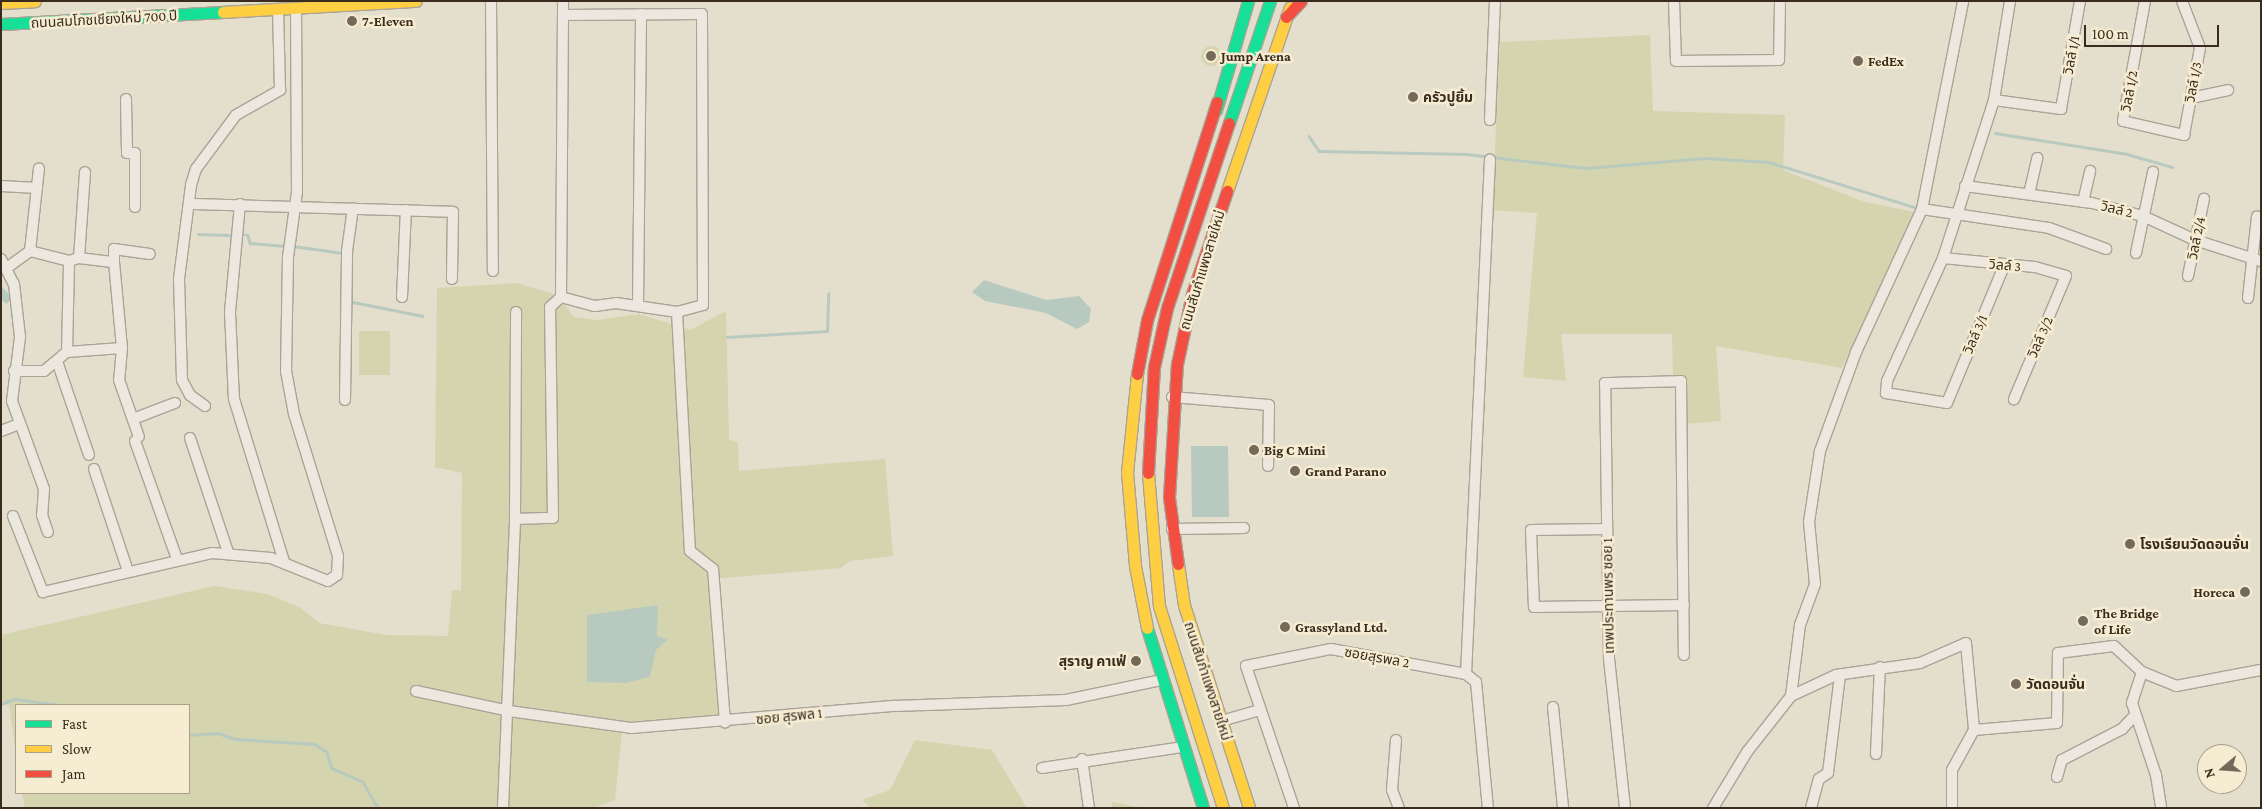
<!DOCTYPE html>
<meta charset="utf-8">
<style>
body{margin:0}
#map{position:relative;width:2262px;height:809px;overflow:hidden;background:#e4decc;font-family:"Crimson Pro","Noto Sans Thai",serif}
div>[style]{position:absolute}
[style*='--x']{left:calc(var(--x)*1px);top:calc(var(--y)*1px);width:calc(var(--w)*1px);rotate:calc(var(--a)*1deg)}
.green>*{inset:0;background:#d4d5ae}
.round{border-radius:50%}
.water>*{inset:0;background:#b8cabf}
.stream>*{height:2.5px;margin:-1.25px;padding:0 1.25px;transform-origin:1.25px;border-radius:1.25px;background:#b8cabf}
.roads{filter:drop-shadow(1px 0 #aaa396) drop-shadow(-1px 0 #aaa396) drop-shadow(0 1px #aaa396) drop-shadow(0 -1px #aaa396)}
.street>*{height:10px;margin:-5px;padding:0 5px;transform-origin:5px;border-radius:5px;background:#ece8df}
.fast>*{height:11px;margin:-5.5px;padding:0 5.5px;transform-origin:5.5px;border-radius:5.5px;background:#16e098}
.slow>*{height:11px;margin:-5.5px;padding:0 5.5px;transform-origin:5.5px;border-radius:5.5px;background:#ffcf43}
.jam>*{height:11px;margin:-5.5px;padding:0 5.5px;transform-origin:5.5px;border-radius:5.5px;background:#f24e42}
.dots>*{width:14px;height:14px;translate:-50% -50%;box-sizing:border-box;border:2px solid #f6ecd2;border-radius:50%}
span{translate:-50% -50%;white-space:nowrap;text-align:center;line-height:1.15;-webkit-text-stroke:5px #f6ecd2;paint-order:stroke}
.street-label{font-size:14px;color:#392b1d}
.poi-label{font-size:14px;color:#392b1d;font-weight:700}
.left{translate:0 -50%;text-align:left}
.right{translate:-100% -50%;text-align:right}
.frame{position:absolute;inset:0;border:2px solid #392b1d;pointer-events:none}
.legend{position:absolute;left:15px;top:704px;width:175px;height:90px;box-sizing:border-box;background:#f6ecd2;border:1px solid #aa9f8a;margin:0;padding:6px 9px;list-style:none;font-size:15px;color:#392b1d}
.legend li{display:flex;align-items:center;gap:10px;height:25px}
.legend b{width:25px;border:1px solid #aa9f8a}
.north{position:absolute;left:2197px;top:744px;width:50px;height:50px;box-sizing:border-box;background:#f6ecd2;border:1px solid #aa9f8a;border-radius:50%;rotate:252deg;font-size:14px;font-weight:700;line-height:20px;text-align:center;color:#392b1d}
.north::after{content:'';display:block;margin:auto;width:18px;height:22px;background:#756a5a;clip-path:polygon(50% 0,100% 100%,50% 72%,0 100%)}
.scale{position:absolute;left:2084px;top:25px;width:135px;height:22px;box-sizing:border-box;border:2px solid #392b1d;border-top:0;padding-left:6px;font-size:15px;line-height:18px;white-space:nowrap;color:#392b1d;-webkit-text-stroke:4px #f6ecd2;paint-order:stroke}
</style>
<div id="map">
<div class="green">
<div style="clip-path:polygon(1650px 35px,1653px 111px,1785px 115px,1783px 170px,1865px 202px,1914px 212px,1842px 368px,1716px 346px,1721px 421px,1684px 424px,1683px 376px,1673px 377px,1672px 334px,1561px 334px,1566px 381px,1523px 377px,1537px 213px,1492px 210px,1500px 42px)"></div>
<div class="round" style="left:1201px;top:46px;width:20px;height:20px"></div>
<div style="clip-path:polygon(517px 283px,557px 295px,574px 317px,597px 320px,639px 314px,690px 330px,726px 311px,729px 439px,738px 443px,739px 471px,885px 459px,893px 556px,850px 561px,841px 568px,712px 579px,720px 715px,675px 722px,623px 721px,615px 800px,593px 808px,25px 808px,22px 793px,189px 793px,189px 705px,16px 705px,16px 753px,9px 705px,1px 704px,1px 635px,214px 586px,267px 594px,301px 608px,319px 623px,386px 635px,448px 636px,452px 590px,461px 590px,462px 473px,435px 467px,437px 288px)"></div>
<div style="clip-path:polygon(359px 331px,390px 331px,390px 375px,359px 375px)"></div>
<div style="clip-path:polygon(915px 740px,992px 750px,1027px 808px,871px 808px,862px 800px,890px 790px)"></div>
<div style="clip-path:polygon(1112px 802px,1143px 808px,1112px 808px)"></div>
</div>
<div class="water">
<div style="clip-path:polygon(984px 280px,1046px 300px,1079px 296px,1091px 309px,1089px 322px,1077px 329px,1046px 313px,985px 301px,972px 292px)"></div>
<div style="clip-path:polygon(1px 286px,13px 298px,6px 304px,1px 299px)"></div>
<div style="clip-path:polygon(1191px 446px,1228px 446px,1229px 517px,1192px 517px)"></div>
<div style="clip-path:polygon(658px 605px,657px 636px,668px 639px,656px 650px,650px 677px,625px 683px,587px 682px,587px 615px)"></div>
</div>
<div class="stream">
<div style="--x:1995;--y:133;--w:134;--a:9"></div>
<div style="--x:2127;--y:154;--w:47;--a:16.1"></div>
<div style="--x:1309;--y:136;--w:18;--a:56"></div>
<div style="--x:1319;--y:151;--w:148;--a:1.2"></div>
<div style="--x:1467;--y:154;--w:121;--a:6.7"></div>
<div style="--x:1587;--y:168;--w:118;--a:-4.8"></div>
<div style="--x:1705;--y:158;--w:64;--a:3.6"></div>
<div style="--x:1769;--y:162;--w:152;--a:17.2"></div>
<div style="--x:198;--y:234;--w:36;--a:2"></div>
<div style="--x:239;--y:235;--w:9;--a:0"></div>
<div style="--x:248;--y:235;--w:8;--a:76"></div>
<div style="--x:250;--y:243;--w:38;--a:5"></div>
<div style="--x:293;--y:246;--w:50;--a:8"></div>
<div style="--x:348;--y:301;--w:76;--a:11.3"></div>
<div style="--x:727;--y:337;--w:100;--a:-3.4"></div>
<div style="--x:827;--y:331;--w:37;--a:-88"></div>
<div style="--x:1;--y:704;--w:15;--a:-20"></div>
<div style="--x:15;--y:699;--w:46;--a:7.4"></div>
<div style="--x:189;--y:735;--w:29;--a:-4"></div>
<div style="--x:218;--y:733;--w:18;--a:19"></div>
<div style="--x:235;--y:739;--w:80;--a:3.6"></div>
<div style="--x:315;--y:744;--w:14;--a:34"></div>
<div style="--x:327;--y:752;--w:17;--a:73"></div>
<div style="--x:332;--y:768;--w:34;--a:24"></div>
<div style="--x:363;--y:782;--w:30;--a:60"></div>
</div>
<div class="roads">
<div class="street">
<div style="--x:491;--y:1;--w:270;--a:89.6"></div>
<div style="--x:1674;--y:1;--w:60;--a:88.1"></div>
<div style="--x:1676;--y:61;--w:103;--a:-0.6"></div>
<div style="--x:1779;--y:60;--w:59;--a:-89"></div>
<div style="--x:2145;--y:1;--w:122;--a:100.4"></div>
<div style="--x:2123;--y:121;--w:63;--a:12.9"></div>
<div style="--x:2184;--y:135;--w:88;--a:-79.6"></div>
<div style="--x:2200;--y:48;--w:50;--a:-111"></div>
<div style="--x:2191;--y:98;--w:38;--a:-12"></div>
<div style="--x:126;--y:99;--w:54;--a:88.9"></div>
<div style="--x:127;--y:153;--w:8;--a:0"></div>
<div style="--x:135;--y:153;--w:54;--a:90"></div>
<div style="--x:1994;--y:100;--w:68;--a:7.7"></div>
<div style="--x:2061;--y:109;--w:110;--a:-80"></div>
<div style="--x:1490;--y:120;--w:119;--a:-87.6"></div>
<div style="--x:1;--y:186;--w:36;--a:3"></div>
<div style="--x:1965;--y:186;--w:128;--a:7.6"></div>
<div style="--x:2092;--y:203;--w:53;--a:14.3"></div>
<div style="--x:2143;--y:216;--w:57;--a:24.8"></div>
<div style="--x:2195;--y:240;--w:69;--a:17.7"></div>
<div style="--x:2029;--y:194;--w:37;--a:-77"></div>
<div style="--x:2083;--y:202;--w:32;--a:-77"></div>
<div style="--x:191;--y:204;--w:262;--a:1.7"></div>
<div style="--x:453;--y:212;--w:67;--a:90.9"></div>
<div style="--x:240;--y:204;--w:108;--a:95.3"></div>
<div style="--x:230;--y:312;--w:87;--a:87.4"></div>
<div style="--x:234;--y:399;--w:170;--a:72.9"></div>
<div style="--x:1922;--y:209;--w:128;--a:8.5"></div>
<div style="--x:2049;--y:228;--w:61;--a:20.2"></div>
<div style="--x:30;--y:251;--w:40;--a:14.4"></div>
<div style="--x:69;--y:261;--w:10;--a:-17"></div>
<div style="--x:79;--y:258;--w:35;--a:7"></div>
<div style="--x:114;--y:262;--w:13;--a:-90"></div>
<div style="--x:114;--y:249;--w:36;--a:8"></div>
<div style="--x:2136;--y:253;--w:83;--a:-78.1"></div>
<div style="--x:79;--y:258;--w:86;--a:-86"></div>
<div style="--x:1943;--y:258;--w:92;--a:5.6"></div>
<div style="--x:2035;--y:267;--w:32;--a:16"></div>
<div style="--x:2066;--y:276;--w:134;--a:112.9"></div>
<div style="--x:1;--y:259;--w:28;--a:63"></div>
<div style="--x:14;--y:284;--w:53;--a:83.5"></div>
<div style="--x:20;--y:337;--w:64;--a:97.1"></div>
<div style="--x:12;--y:401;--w:94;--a:70"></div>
<div style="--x:44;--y:489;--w:26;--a:94"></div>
<div style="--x:42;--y:515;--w:18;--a:71"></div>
<div style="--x:114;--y:262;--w:86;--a:84.7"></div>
<div style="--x:122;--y:348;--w:32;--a:95"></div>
<div style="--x:119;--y:380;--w:60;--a:70.7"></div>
<div style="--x:2004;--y:266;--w:148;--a:112.6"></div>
<div style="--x:1947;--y:403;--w:62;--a:-170.7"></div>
<div style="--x:1886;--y:393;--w:12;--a:-85"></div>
<div style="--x:1887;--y:381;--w:135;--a:-65.5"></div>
<div style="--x:1943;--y:258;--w:166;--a:-72.1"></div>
<div style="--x:1994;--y:100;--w:100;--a:-80.8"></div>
<div style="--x:8;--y:267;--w:27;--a:-36"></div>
<div style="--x:30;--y:251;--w:83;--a:-83.8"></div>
<div style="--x:2188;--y:276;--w:79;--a:-78.3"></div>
<div style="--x:402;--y:297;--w:87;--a:-87.4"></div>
<div style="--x:561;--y:297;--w:35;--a:15"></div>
<div style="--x:595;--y:306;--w:21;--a:-8"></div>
<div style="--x:616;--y:303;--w:62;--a:8.4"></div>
<div style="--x:677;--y:312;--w:27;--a:-15"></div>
<div style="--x:703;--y:305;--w:291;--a:-90.2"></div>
<div style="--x:702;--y:14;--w:139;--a:179.6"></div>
<div style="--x:2248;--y:298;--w:82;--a:-83.7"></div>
<div style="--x:638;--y:305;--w:291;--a:-89.4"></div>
<div style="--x:677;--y:312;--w:239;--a:86.9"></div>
<div style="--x:690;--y:551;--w:29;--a:38"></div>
<div style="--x:713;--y:569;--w:154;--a:85.5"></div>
<div style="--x:67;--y:352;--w:91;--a:-88.7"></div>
<div style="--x:58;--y:364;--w:96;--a:71.2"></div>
<div style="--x:14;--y:371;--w:30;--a:0"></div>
<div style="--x:44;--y:371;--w:30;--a:-40"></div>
<div style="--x:67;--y:352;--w:55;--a:-4.2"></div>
<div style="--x:1172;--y:397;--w:97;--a:4.7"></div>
<div style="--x:1269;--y:405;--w:61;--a:90.9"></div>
<div style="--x:345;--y:400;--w:149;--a:-89.2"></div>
<div style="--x:347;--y:251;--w:43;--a:-82.1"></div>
<div style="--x:205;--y:406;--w:19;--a:-144"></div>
<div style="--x:190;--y:395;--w:17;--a:-118"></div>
<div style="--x:182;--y:380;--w:101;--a:-91.7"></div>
<div style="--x:179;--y:279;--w:95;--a:-82.7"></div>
<div style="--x:191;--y:185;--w:17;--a:-73"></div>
<div style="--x:196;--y:169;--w:67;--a:-53.5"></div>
<div style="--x:236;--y:115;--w:51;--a:-29.6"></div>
<div style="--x:280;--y:90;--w:81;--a:-91.4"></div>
<div style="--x:133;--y:419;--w:45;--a:-20.9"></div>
<div style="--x:1;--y:431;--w:19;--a:-21"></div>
<div style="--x:190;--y:438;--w:120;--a:71.6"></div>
<div style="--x:135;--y:441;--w:125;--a:70.4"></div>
<div style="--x:94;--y:469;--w:108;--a:71.6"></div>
<div style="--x:13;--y:516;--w:82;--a:68.5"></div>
<div style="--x:43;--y:592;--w:173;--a:-13"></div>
<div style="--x:212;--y:553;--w:59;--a:4.8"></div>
<div style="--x:271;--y:558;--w:61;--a:22"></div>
<div style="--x:328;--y:581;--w:11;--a:-34"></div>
<div style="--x:337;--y:575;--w:19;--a:-87"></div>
<div style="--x:338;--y:556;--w:149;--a:-107.2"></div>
<div style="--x:294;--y:414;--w:44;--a:-100.5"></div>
<div style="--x:286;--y:371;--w:114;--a:-89"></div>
<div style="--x:288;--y:257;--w:66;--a:-82.1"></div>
<div style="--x:297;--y:192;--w:184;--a:-90.3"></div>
<div style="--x:515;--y:519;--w:38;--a:-2"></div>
<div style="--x:553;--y:518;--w:211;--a:-90.8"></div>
<div style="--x:550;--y:307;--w:15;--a:-42"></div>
<div style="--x:561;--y:297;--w:296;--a:-89.6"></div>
<div style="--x:1172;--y:529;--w:72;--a:-0.8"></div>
<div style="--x:1607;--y:529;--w:76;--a:179.2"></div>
<div style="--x:1531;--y:530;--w:77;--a:87.8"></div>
<div style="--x:1534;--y:607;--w:150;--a:-0.8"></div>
<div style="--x:2142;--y:672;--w:33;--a:108"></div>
<div style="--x:2132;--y:703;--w:76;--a:71.6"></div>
<div style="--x:2156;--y:775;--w:33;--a:81"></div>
<div style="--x:1466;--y:674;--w:515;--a:-87.33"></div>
<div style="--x:416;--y:691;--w:95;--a:12.1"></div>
<div style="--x:509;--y:711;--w:123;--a:7.9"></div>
<div style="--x:631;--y:728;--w:265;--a:-4.8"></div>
<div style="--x:895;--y:706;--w:171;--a:-2"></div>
<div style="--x:1066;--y:700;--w:98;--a:-11.8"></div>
<div style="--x:1791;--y:696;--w:72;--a:-82.8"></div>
<div style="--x:1800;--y:625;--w:44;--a:-69.9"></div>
<div style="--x:1815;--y:584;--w:62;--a:-95.5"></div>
<div style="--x:1809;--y:522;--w:72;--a:-81.2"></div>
<div style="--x:1820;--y:451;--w:105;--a:-70"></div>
<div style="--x:1856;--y:352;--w:157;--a:-65.2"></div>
<div style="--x:1922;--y:209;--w:212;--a:-78.8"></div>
<div style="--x:1553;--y:707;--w:101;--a:84.3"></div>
<div style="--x:1221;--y:721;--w:41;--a:-15.8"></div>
<div style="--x:1974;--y:730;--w:83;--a:-4.8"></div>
<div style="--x:2057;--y:723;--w:70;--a:-89.2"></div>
<div style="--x:2058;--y:653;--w:56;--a:-7.1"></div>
<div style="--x:2114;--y:646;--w:38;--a:43"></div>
<div style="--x:2142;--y:672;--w:37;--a:22"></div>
<div style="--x:2176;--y:686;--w:86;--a:-10.7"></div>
<div style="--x:1396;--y:740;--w:50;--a:94.6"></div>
<div style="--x:1392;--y:790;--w:19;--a:69"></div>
<div style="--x:1876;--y:754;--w:87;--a:-87.4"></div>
<div style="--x:1082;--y:759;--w:49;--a:81.9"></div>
<div style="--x:1042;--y:768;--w:143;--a:-8.5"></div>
<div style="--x:2057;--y:777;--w:18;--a:-74"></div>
<div style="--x:2062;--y:760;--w:68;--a:-27.3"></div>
<div style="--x:2122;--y:729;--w:19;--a:-47"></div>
<div style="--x:503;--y:808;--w:289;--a:-87.6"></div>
<div style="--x:515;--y:519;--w:207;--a:-89.7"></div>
<div style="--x:1294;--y:808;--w:150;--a:-108.7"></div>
<div style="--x:1246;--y:666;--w:87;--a:-11.3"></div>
<div style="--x:1331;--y:649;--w:137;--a:10.5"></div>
<div style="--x:1466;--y:674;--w:13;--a:39"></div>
<div style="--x:1476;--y:682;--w:127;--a:84.6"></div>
<div style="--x:1625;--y:808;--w:151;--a:-96.1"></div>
<div style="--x:1609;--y:658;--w:275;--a:-90.8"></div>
<div style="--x:1605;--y:383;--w:76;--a:-1.5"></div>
<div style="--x:1681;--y:381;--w:274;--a:89.4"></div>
<div style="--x:1713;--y:808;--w:66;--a:-58.7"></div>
<div style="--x:1747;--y:752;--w:71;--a:-51.8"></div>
<div style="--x:1791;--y:696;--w:50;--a:-25"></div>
<div style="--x:1836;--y:675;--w:85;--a:-8.1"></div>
<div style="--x:1920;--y:663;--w:50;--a:-23.5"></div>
<div style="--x:1966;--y:643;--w:87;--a:84.7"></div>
<div style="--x:1811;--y:808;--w:30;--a:-75"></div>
<div style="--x:1819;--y:779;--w:11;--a:-34"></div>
<div style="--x:1828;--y:773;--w:99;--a:-83"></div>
<div style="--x:1952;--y:808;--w:38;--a:-90"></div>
<div style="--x:1952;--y:770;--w:46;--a:-61.2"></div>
</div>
<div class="fast">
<div style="--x:1;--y:24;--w:222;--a:-3.1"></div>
<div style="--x:1216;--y:110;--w:114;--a:-73.6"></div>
<div style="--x:1229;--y:123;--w:129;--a:-71.4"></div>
<div style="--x:1147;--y:628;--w:189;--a:72.7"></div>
</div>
<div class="slow">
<div style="--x:1;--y:3;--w:34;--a:-3"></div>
<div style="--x:223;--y:12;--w:193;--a:-3.3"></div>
<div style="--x:1227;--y:191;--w:194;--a:-71.1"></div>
<div style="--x:1137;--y:374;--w:99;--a:95.8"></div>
<div style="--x:1127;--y:472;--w:94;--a:85.1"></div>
<div style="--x:1135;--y:566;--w:63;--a:79"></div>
<div style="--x:1148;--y:473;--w:133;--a:85.3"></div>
<div style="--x:1159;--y:606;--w:212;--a:72.4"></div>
<div style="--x:1178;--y:564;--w:41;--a:81.7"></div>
<div style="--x:1184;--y:605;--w:213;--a:72.2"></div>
</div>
<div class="jam">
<div style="--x:1286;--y:17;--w:22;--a:-47"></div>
<div style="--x:1137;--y:374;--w:55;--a:-79.5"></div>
<div style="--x:1147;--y:320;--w:229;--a:-72.2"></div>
<div style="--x:1148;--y:473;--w:106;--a:-86.8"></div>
<div style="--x:1154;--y:367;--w:60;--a:-77.6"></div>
<div style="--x:1167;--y:308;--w:195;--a:-71.5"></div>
<div style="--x:1178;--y:564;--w:68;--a:-97.7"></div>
<div style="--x:1169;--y:497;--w:133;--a:-86.6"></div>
<div style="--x:1177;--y:364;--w:72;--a:-77.9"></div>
<div style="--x:1192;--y:294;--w:109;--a:-71.2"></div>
</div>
</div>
<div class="dots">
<div style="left:352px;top:21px;background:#756a5a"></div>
<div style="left:1211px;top:56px;background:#756a5a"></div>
<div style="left:1858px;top:61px;background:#756a5a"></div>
<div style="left:1413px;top:97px;background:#756a5a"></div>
<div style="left:1254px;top:450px;background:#756a5a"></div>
<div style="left:1295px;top:471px;background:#756a5a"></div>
<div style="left:2130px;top:544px;background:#756a5a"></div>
<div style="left:2245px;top:592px;background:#756a5a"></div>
<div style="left:2083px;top:621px;background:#756a5a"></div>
<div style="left:1285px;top:627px;background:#756a5a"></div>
<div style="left:1136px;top:661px;background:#756a5a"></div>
<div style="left:2016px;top:684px;background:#756a5a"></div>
</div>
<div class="street-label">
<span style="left:104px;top:19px;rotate:-3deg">ถนนสมโภชเชียงใหม่ 700 ปี</span>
<span style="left:2071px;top:55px;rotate:-80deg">วิลล์ 1/1</span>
<span style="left:2193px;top:82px;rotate:-80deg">วิลล์ 1/3</span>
<span style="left:2129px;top:91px;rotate:-80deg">วิลล์ 1/2</span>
<span style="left:2117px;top:209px;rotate:14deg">วิลล์ 2</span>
<span style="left:2196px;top:238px;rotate:-79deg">วิลล์ 2/4</span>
<span style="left:2005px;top:265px;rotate:5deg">วิลล์ 3</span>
<span style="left:1202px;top:270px;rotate:-73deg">ถนนสันกำแพงสายใหม่</span>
<span style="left:1975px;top:334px;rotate:-67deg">วิลล์ 3/1</span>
<span style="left:2040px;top:337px;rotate:-67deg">วิลล์ 3/2</span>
<span style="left:1608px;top:596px;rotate:-91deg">เทพประทานพร ซอย 1</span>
<span style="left:1377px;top:657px;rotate:10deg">ซอยสุรพล 2</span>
<span style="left:1208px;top:681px;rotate:72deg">ถนนสันกำแพงสายใหม่</span>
<span style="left:789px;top:716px;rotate:-6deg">ซอย สุรพล 1</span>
</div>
<div class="poi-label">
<span class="left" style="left:362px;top:21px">7-Eleven</span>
<span class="left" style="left:1221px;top:56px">Jump Arena</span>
<span class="left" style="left:1868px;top:61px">FedEx</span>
<span class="left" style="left:1423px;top:97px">ครัวปูยิ้ม</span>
<span class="left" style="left:1264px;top:450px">Big C Mini</span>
<span class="left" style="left:1305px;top:471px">Grand Parano</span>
<span class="left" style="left:2140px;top:544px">โรงเรียนวัดดอนจั่น</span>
<span class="right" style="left:2235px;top:592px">Horeca</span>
<span class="left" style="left:2094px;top:621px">The Bridge<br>of Life</span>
<span class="left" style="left:1295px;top:627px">Grassyland Ltd.</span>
<span class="right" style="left:1126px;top:661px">สุราญ คาเฟ่</span>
<span class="left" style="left:2026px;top:684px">วัดดอนจั่น</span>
</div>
<div class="frame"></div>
<ul class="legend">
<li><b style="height:6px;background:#16e098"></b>Fast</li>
<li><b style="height:6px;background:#ffcf43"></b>Slow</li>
<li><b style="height:6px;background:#f24e42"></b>Jam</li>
</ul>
<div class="north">N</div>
<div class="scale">100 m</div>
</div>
